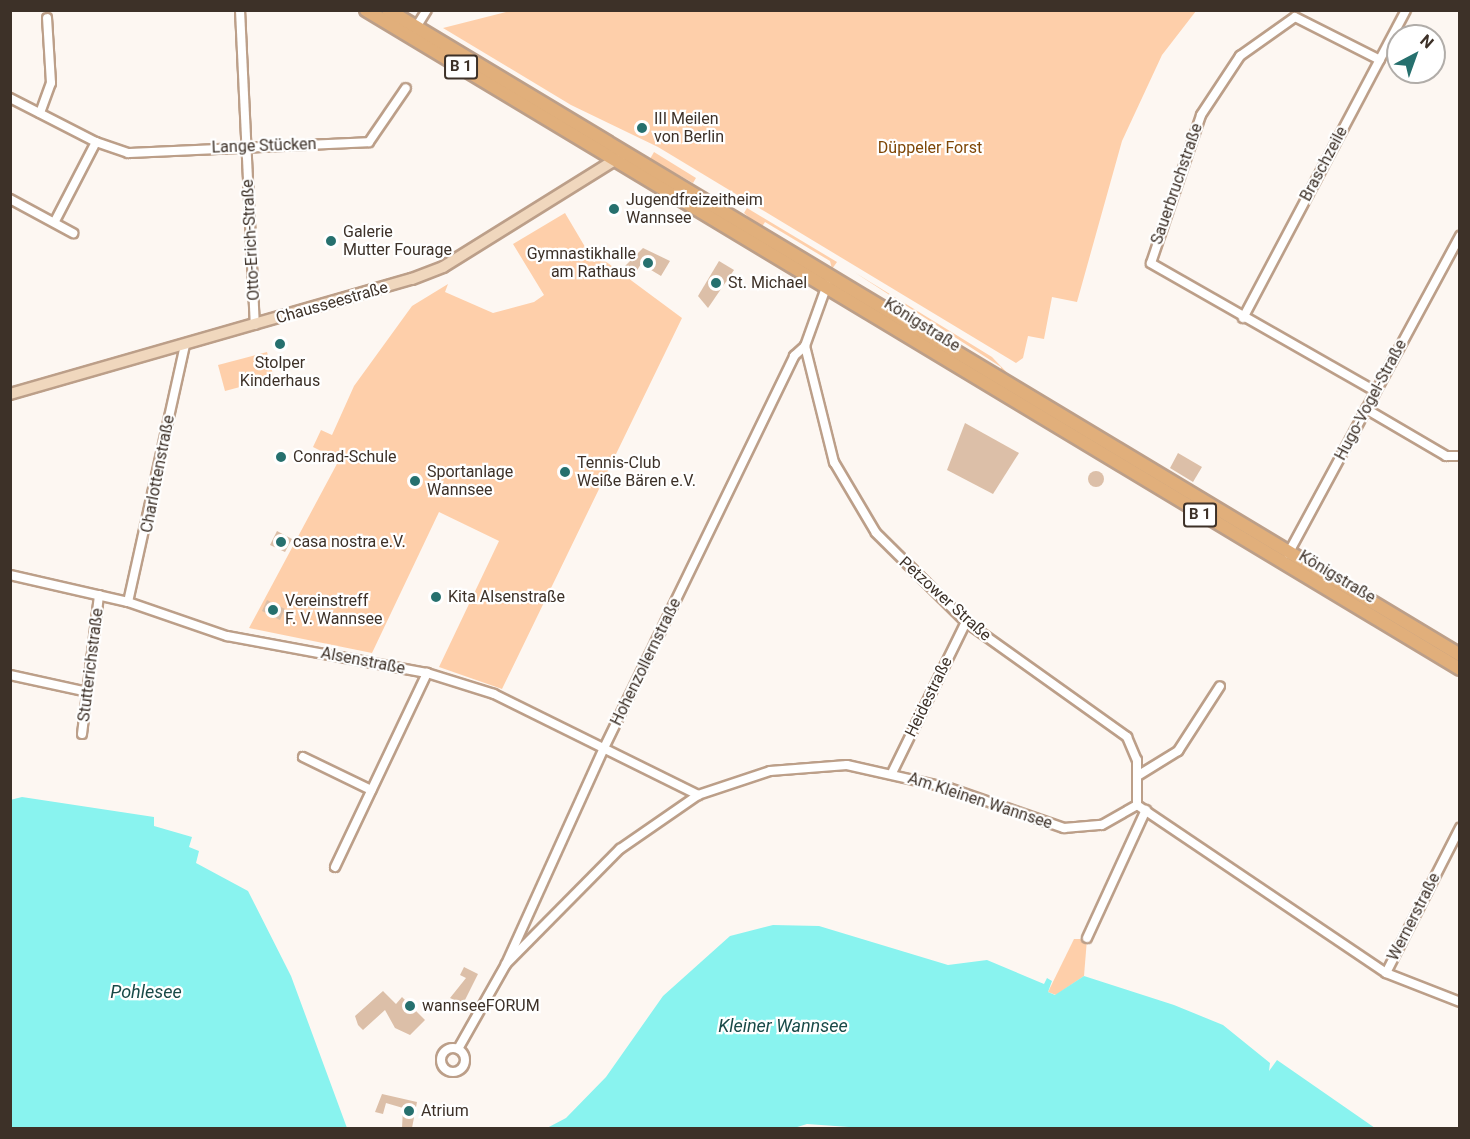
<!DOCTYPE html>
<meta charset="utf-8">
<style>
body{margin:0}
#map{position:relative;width:1470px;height:1139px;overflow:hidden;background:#fdf7f2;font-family:Roboto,sans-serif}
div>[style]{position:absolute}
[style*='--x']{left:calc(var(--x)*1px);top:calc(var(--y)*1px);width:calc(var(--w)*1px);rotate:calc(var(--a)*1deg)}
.green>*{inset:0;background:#fecfaa}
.water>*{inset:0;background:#89f3ef}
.building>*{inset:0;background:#dcbfa8}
.round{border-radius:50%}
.roads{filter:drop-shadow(2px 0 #bc9f89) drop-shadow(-2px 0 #bc9f89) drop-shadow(0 2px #bc9f89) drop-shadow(0 -2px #bc9f89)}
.street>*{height:8px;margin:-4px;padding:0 4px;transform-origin:4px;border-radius:4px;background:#fff}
.street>.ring{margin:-4px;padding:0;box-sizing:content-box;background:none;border:8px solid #fff;border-radius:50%}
.secondary>*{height:10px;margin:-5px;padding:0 5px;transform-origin:5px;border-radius:5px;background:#f0d7bd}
.primary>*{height:12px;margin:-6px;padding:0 6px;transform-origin:6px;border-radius:6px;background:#e1af7b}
.dots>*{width:16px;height:16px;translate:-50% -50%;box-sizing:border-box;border:3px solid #fff;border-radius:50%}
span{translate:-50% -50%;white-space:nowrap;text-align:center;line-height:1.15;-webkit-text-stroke:4.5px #fff;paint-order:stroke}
.shield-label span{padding:2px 4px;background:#fff;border:2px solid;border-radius:4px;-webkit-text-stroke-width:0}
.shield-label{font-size:15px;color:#3d3128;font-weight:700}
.poi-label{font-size:16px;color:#3d3128}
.left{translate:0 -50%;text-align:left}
.right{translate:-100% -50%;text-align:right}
.street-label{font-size:16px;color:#3d3128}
.park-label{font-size:16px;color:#7f4707}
.water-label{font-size:18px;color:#194a48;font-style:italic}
.frame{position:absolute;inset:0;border:12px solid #3d3128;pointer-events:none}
.north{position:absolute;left:1386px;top:24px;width:60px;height:60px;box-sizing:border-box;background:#fff;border:2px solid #b1ada9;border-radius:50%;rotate:41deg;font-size:16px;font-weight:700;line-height:24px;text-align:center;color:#3d3128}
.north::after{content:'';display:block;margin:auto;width:21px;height:27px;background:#26706e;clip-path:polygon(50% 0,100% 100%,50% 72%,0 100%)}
</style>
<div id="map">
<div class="green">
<div style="clip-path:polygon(514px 10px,1196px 10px,1196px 11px,1162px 55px,1122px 141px,1077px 302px,1052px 297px,1044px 339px,1028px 336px,1023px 358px,1016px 363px,658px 147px,571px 105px,443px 28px)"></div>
<div style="clip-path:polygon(654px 152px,696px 178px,693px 183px,650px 159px)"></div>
<div style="clip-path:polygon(747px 208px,837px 262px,832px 269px,830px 261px,765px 222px,761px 228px,744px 213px)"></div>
<div style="clip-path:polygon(565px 213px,594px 262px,601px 258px,682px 318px,502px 689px,439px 667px,499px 541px,439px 512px,372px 653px,249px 628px,339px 460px,313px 447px,321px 430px,332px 435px,354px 386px,412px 306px,448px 284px,445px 292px,493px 313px,534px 302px,544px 295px,513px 244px)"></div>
<div style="clip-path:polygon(854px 272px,992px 357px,1014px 380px,1000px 374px,1001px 367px)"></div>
<div style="clip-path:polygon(267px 352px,274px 378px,225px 391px,218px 365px)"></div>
<div style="clip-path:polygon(1074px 939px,1087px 939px,1084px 976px,1056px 995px,1048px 992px)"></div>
</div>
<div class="water">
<div style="clip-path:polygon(22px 797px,154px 817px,154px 826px,192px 837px,189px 847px,199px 851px,196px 863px,248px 891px,291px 976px,347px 1128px,11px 1128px,10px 800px)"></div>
<div style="clip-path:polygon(773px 925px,819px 926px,948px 965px,987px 960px,1044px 984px,1047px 978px,1052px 981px,1048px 992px,1055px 995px,1084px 976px,1174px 1005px,1223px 1025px,1270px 1063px,1269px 1071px,1277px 1060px,1375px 1128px,863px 1128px,807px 1124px,794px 1128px,547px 1128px,566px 1118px,606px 1077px,663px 996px,730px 936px)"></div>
</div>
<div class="building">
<div style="clip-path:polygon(643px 248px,670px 261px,661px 276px,641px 264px,636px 272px,625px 266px)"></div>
<div style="clip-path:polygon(719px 261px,734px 270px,708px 308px,698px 296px)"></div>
<div style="clip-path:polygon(965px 423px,1019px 453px,993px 494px,947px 470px)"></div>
<div style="clip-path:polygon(1178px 453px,1202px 467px,1193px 482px,1170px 468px)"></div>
<div class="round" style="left:1088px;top:471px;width:16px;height:16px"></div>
<div style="clip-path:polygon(277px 531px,292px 539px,285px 552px,270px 545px)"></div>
<div style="clip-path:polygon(267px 600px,285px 609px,280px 620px,262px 611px)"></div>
<div style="clip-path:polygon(464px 967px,478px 974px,463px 1004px,450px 998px,466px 978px,460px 975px)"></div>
<div style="clip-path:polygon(383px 991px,396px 1004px,402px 997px,425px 1020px,410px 1035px,395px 1028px,385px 1010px,363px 1030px,358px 1025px,355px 1016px)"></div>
<div style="clip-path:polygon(382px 1094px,417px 1102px,412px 1128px,402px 1128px,403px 1108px,386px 1103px,383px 1114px,375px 1112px)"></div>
</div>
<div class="roads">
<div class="street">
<div style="--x:240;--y:10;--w:315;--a:87.3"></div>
<div style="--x:415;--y:29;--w:22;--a:-58"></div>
<div style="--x:10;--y:98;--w:97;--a:27.1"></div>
<div style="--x:96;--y:142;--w:89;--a:117.4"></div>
<div style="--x:40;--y:113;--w:32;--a:-70"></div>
<div style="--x:51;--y:83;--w:65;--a:-93.5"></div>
<div style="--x:96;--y:142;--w:34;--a:19"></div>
<div style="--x:128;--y:153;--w:241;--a:-2.6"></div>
<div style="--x:369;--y:142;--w:65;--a:-55.6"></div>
<div style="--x:10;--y:199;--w:72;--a:28.4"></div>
<div style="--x:1243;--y:318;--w:348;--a:-62.1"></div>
<div style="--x:805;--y:346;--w:120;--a:76"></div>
<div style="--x:834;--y:462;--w:82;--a:59.4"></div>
<div style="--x:876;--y:533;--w:127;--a:44.7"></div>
<div style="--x:966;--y:622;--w:198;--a:35.5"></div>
<div style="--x:1127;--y:737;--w:25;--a:67"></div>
<div style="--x:1137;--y:760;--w:45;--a:90"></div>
<div style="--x:1375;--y:391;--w:258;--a:-150.3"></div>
<div style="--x:1151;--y:263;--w:156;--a:-71.3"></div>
<div style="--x:1201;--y:115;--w:71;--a:-56.5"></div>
<div style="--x:1240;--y:56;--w:67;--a:-35.3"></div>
<div style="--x:1295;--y:17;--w:95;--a:26.8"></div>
<div style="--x:1366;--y:409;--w:93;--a:30.4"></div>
<div style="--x:1446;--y:456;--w:11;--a:0"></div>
<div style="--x:1288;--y:554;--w:362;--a:-61.6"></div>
<div style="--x:10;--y:575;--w:121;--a:12.9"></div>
<div style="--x:128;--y:602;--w:105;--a:19"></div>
<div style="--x:227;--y:636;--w:203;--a:10.5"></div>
<div style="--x:427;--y:673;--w:70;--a:17.4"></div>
<div style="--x:494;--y:694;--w:228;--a:26.3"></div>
<div style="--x:128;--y:602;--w:263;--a:-77.5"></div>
<div style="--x:10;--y:675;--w:79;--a:12.4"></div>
<div style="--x:82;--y:734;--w:140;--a:-83"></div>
<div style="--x:303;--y:757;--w:76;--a:25.9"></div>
<div style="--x:892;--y:773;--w:168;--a:-63.9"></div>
<div style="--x:1139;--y:775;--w:46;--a:-31.6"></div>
<div style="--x:1178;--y:751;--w:77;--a:-57.1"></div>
<div style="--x:335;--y:867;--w:215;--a:-64.6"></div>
<div style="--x:1087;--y:938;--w:141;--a:-65.3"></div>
<div style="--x:506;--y:964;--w:162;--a:-45.3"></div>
<div style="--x:620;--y:849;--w:95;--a:-34.7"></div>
<div style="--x:698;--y:795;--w:76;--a:-18.4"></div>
<div style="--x:770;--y:771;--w:77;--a:-4.5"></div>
<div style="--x:847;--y:765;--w:105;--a:12.7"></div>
<div style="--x:949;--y:788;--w:122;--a:19.2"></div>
<div style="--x:1064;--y:828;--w:38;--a:-5"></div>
<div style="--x:1102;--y:825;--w:40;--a:-29.7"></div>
<div style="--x:1137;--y:805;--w:300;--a:34"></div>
<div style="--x:1386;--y:973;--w:79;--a:21.4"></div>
<div style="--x:1386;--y:973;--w:163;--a:-63"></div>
<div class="ring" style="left:441px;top:1048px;width:16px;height:16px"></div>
<div style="--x:458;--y:1049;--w:98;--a:-60.5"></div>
<div style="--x:506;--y:964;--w:237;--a:-65.6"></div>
<div style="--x:604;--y:748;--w:436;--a:-64.1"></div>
<div style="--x:794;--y:356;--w:15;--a:-42"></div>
<div style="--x:805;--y:346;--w:65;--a:-70.2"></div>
</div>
<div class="secondary">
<div style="--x:10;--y:394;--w:418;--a:-16"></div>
<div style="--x:412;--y:279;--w:33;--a:-21"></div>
<div style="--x:443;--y:267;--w:208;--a:-31.9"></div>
</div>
<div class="primary">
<div style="--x:366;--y:10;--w:1277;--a:31.06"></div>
<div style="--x:388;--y:10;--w:1251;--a:31.03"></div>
</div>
</div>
<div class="dots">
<div style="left:642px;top:128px;background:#26706e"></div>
<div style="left:614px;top:209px;background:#26706e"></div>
<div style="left:331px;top:241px;background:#26706e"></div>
<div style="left:648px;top:263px;background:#26706e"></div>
<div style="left:716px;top:283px;background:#26706e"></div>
<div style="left:280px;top:344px;background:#26706e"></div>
<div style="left:281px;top:457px;background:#26706e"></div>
<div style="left:565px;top:472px;background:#26706e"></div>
<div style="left:415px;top:481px;background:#26706e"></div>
<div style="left:281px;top:542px;background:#26706e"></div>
<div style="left:436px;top:597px;background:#26706e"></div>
<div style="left:273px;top:610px;background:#26706e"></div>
<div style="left:410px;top:1006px;background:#26706e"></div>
<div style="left:409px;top:1111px;background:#26706e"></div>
</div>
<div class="shield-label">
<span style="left:461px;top:67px">B 1</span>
<span style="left:1200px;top:515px">B 1</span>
</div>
<div class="poi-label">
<span class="left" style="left:654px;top:128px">III Meilen<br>von Berlin</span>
<span class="left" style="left:626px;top:209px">Jugendfreizeitheim<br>Wannsee</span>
<span class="left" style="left:343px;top:241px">Galerie<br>Mutter Fourage</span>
<span class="right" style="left:636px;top:263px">Gymnastikhalle<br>am Rathaus</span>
<span class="left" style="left:728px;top:283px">St. Michael</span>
<span style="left:280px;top:372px">Stolper<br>Kinderhaus</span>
<span class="left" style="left:293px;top:457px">Conrad-Schule</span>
<span class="left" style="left:577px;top:472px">Tennis-Club<br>Weiße Bären e.V.</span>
<span class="left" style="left:427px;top:481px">Sportanlage<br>Wannsee</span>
<span class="left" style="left:293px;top:542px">casa nostra e.V.</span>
<span class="left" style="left:448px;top:597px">Kita Alsenstraße</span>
<span class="left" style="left:285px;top:610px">Vereinstreff<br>F. V. Wannsee</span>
<span class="left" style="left:422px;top:1006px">wannseeFORUM</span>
<span class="left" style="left:421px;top:1111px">Atrium</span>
</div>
<div class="street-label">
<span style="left:264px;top:146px;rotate:-2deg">Lange Stücken</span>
<span style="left:1324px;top:164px;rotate:-62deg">Braschzeile</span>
<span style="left:1177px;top:184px;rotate:-71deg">Sauerbruchstraße</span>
<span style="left:251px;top:240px;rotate:-93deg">Otto-Erich-Straße</span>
<span style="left:332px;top:303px;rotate:-16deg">Chausseestraße</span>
<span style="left:922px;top:325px;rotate:32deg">Königstraße</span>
<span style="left:1371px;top:400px;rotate:-62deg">Hugo-Vogel-Straße</span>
<span style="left:158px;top:474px;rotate:-79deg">Charlottenstraße</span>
<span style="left:1337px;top:577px;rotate:31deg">Königstraße</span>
<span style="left:945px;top:599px;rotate:42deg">Petzower Straße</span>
<span style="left:363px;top:661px;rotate:11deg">Alsenstraße</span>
<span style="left:646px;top:662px;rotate:-64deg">Hohenzollernstraße</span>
<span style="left:91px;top:665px;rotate:-83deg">Stutterichstraße</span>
<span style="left:929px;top:697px;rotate:-64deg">Heidestraße</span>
<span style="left:980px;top:801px;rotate:18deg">Am Kleinen Wannsee</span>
<span style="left:1414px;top:917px;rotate:-63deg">Wernerstraße</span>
</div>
<div class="park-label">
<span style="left:930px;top:148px">Düppeler Forst</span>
</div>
<div class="water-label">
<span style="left:146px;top:992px">Pohlesee</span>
<span style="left:783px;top:1026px">Kleiner Wannsee</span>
</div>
<div class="frame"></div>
<div class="north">N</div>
</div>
